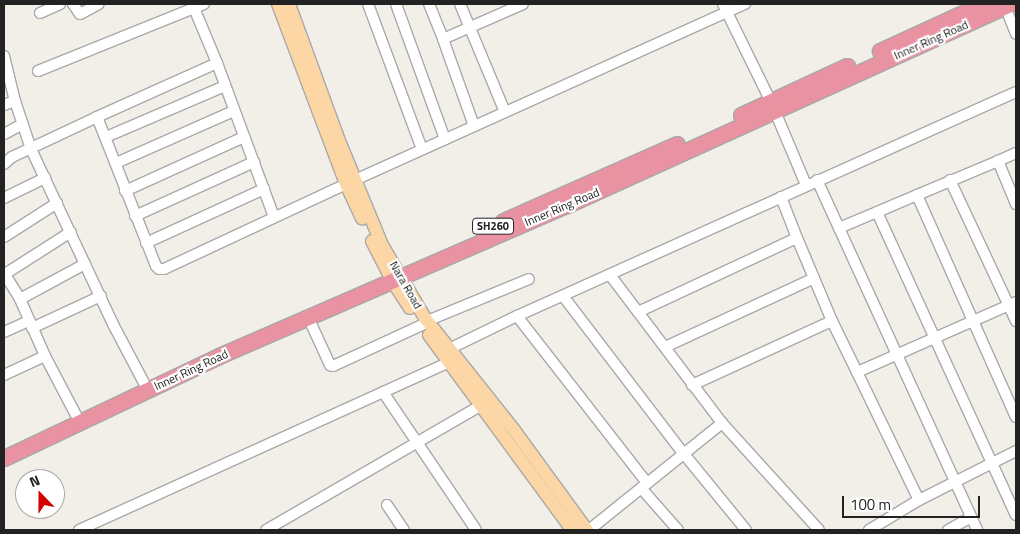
<!DOCTYPE html>
<style>
body{margin:0}
#map{position:relative;width:1020px;height:534px;overflow:hidden;background:#f2efe9;font-family:"Titillium Web",sans-serif}
div>[style]{position:absolute}
[style*='--x']{left:calc(var(--x)*1px);top:calc(var(--y)*1px);width:calc(var(--w)*1px);rotate:calc(var(--a)*1deg)}
.roads{filter:drop-shadow(1px 0 #a9a9a9) drop-shadow(-1px 0 #a9a9a9) drop-shadow(0 1px #a9a9a9) drop-shadow(0 -1px #a9a9a9)}
.minor>*{height:10px;margin:-5px;padding:0 5px;transform-origin:5px;border-radius:5px;background:#fff}
.major>*{height:12px;margin:-6px;padding:0 6px;transform-origin:6px;border-radius:6px;background:#fcd6a4}
.highway>*{height:15px;margin:-7.5px;padding:0 7.5px;transform-origin:7.5px;border-radius:7.5px;background:#e892a2}
span{translate:-50% -50%;white-space:nowrap;text-align:center;line-height:1.15;-webkit-text-stroke:4.5px #fff;paint-order:stroke}
.shield-label span{padding:1px 4px;background:#fff;border:1px solid;border-radius:4px;-webkit-text-stroke-width:0}
.shield-label{font-size:11px;color:#222;font-weight:700}
.street-label{font-size:12px;color:#222}
.frame{position:absolute;inset:0;border:5px solid #222;pointer-events:none}
.north{position:absolute;left:15px;top:469px;width:50px;height:50px;box-sizing:border-box;background:#fff;border:1px solid #a7a7a7;border-radius:50%;rotate:338deg;font-size:14px;font-weight:700;line-height:20px;text-align:center;color:#222}
.north::after{content:'';display:block;margin:auto;width:18px;height:22px;background:#d40000;clip-path:polygon(50% 0,100% 100%,50% 72%,0 100%)}
.scale{position:absolute;left:842px;top:496px;width:138px;height:22px;box-sizing:border-box;border:2px solid #222;border-top:0;padding-left:6px;font-size:15px;line-height:18px;white-space:nowrap;color:#222;-webkit-text-stroke:4px #fff;paint-order:stroke}
</style>
<div id="map">
<div class="roads">
<div class="minor">
<div style="--x:73;--y:4;--w:12;--a:55"></div>
<div style="--x:80;--y:14;--w:21;--a:-28"></div>
<div style="--x:193;--y:4;--w:4;--a:76"></div>
<div style="--x:194;--y:8;--w:11;--a:-22"></div>
<div style="--x:368;--y:4;--w:155;--a:69.6"></div>
<div style="--x:396;--y:4;--w:144;--a:70.1"></div>
<div style="--x:429;--y:4;--w:38;--a:68"></div>
<div style="--x:460;--y:4;--w:117;--a:67.4"></div>
<div style="--x:723;--y:4;--w:109;--a:63.9"></div>
<div style="--x:771;--y:102;--w:90;--a:67.1"></div>
<div style="--x:1004;--y:4;--w:32;--a:68"></div>
<div style="--x:40;--y:13;--w:22;--a:-24"></div>
<div style="--x:4;--y:56;--w:46;--a:76.3"></div>
<div style="--x:38;--y:71;--w:168;--a:-22"></div>
<div style="--x:194;--y:8;--w:60;--a:67.3"></div>
<div style="--x:4;--y:105;--w:12;--a:-20"></div>
<div style="--x:15;--y:101;--w:51;--a:71.6"></div>
<div style="--x:31;--y:149;--w:195;--a:64.9"></div>
<div style="--x:114;--y:326;--w:64;--a:62.2"></div>
<div style="--x:474;--y:126;--w:92;--a:-109.6"></div>
<div style="--x:443;--y:39;--w:87;--a:-23.6"></div>
<div style="--x:4;--y:134;--w:21;--a:-28"></div>
<div style="--x:106;--y:137;--w:129;--a:-23.2"></div>
<div style="--x:998;--y:161;--w:20;--a:-24"></div>
<div style="--x:116;--y:163;--w:129;--a:-23.8"></div>
<div style="--x:4;--y:164;--w:11;--a:-41"></div>
<div style="--x:12;--y:157;--w:94;--a:-25.2"></div>
<div style="--x:817;--y:180;--w:53;--a:65.4"></div>
<div style="--x:950;--y:180;--w:156;--a:64.9"></div>
<div style="--x:125;--y:191;--w:131;--a:-24.4"></div>
<div style="--x:917;--y:195;--w:43;--a:157"></div>
<div style="--x:877;--y:212;--w:333;--a:65.4"></div>
<div style="--x:781;--y:197;--w:44;--a:68.7"></div>
<div style="--x:4;--y:198;--w:46;--a:-26"></div>
<div style="--x:1016;--y:204;--w:47;--a:-112.7"></div>
<div style="--x:998;--y:161;--w:88;--a:157.2"></div>
<div style="--x:917;--y:195;--w:243;--a:66"></div>
<div style="--x:877;--y:212;--w:41;--a:157.2"></div>
<div style="--x:839;--y:228;--w:332;--a:65.4"></div>
<div style="--x:135;--y:216;--w:131;--a:-24.4"></div>
<div style="--x:274;--y:217;--w:164;--a:-110.3"></div>
<div style="--x:217;--y:63;--w:132;--a:155.8"></div>
<div style="--x:97;--y:117;--w:160;--a:68.4"></div>
<div style="--x:156;--y:266;--w:4;--a:45"></div>
<div style="--x:159;--y:269;--w:5;--a:0"></div>
<div style="--x:164;--y:269;--w:201;--a:-25"></div>
<div style="--x:346;--y:184;--w:438;--a:-24.3"></div>
<div style="--x:4;--y:237;--w:63;--a:-32.7"></div>
<div style="--x:146;--y:243;--w:130;--a:-24.6"></div>
<div style="--x:4;--y:273;--w:31;--a:58"></div>
<div style="--x:20;--y:299;--w:62;--a:66.3"></div>
<div style="--x:5;--y:274;--w:78;--a:-32.5"></div>
<div style="--x:610;--y:275;--w:186;--a:52.9"></div>
<div style="--x:722;--y:423;--w:144;--a:47.8"></div>
<div style="--x:563;--y:296;--w:199;--a:52.6"></div>
<div style="--x:684;--y:454;--w:98;--a:50.8"></div>
<div style="--x:20;--y:299;--w:74;--a:-28.3"></div>
<div style="--x:1016;--y:302;--w:174;--a:156.2"></div>
<div style="--x:857;--y:372;--w:142;--a:64.2"></div>
<div style="--x:919;--y:500;--w:109;--a:-26.8"></div>
<div style="--x:638;--y:312;--w:175;--a:-25"></div>
<div style="--x:797;--y:238;--w:90;--a:67.1"></div>
<div style="--x:832;--y:321;--w:57;--a:63.9"></div>
<div style="--x:517;--y:316;--w:212;--a:52.1"></div>
<div style="--x:308;--y:317;--w:53;--a:65.4"></div>
<div style="--x:330;--y:365;--w:3;--a:18"></div>
<div style="--x:333;--y:366;--w:98;--a:-24.7"></div>
<div style="--x:427;--y:321;--w:110;--a:-22.4"></div>
<div style="--x:32;--y:328;--w:76;--a:-24.9"></div>
<div style="--x:4;--y:332;--w:27;--a:-24"></div>
<div style="--x:665;--y:347;--w:164;--a:-24.8"></div>
<div style="--x:449;--y:349;--w:76;--a:-25.9"></div>
<div style="--x:517;--y:316;--w:547;--a:-24.18"></div>
<div style="--x:4;--y:375;--w:45;--a:-24.9"></div>
<div style="--x:45;--y:356;--w:67;--a:62.3"></div>
<div style="--x:692;--y:385;--w:154;--a:-24.6"></div>
<div style="--x:383;--y:392;--w:166;--a:56"></div>
<div style="--x:641;--y:488;--w:56;--a:48.6"></div>
<div style="--x:387;--y:505;--w:30;--a:56"></div>
<div style="--x:79;--y:530;--w:405;--a:-24.4"></div>
<div style="--x:266;--y:530;--w:247;--a:-30.1"></div>
<div style="--x:589;--y:530;--w:171;--a:-38.8"></div>
<div style="--x:869;--y:530;--w:58;--a:-31"></div>
<div style="--x:948;--y:530;--w:26;--a:-29"></div>
</div>
<div class="major">
<div style="--x:278;--y:4;--w:192;--a:69.3"></div>
<div style="--x:346;--y:184;--w:38;--a:65"></div>
<div style="--x:289;--y:4;--w:148;--a:69.9"></div>
<div style="--x:340;--y:143;--w:110;--a:67.6"></div>
<div style="--x:382;--y:245;--w:85;--a:59.5"></div>
<div style="--x:425;--y:318;--w:143;--a:51.5"></div>
<div style="--x:514;--y:430;--w:124;--a:53.9"></div>
<div style="--x:372;--y:241;--w:46;--a:62.9"></div>
<div style="--x:393;--y:282;--w:31;--a:57"></div>
<div style="--x:429;--y:335;--w:242;--a:53.7"></div>
</div>
<div class="highway">
<div style="--x:880;--y:51;--w:112;--a:-24.7"></div>
<div style="--x:741;--y:115;--w:117;--a:-24.8"></div>
<div style="--x:503;--y:221;--w:190;--a:-23.9"></div>
<div style="--x:4;--y:458;--w:238;--a:-25.4"></div>
<div style="--x:219;--y:356;--w:379;--a:-23.5"></div>
<div style="--x:567;--y:205;--w:487;--a:-24.4"></div>
</div>
</div>
<div class="shield-label">
<span style="left:493px;top:226px">SH260</span>
</div>
<div class="street-label">
<span style="left:931px;top:40px;rotate:-24deg">Inner Ring Road</span>
<span style="left:562px;top:207px;rotate:-23deg">Inner Ring Road</span>
<span style="left:406px;top:285px;rotate:60deg">Nara Road</span>
<span style="left:191px;top:370px;rotate:-25deg">Inner Ring Road</span>
</div>
<div class="frame"></div>
<div class="north">N</div>
<div class="scale">100 m</div>
</div>
